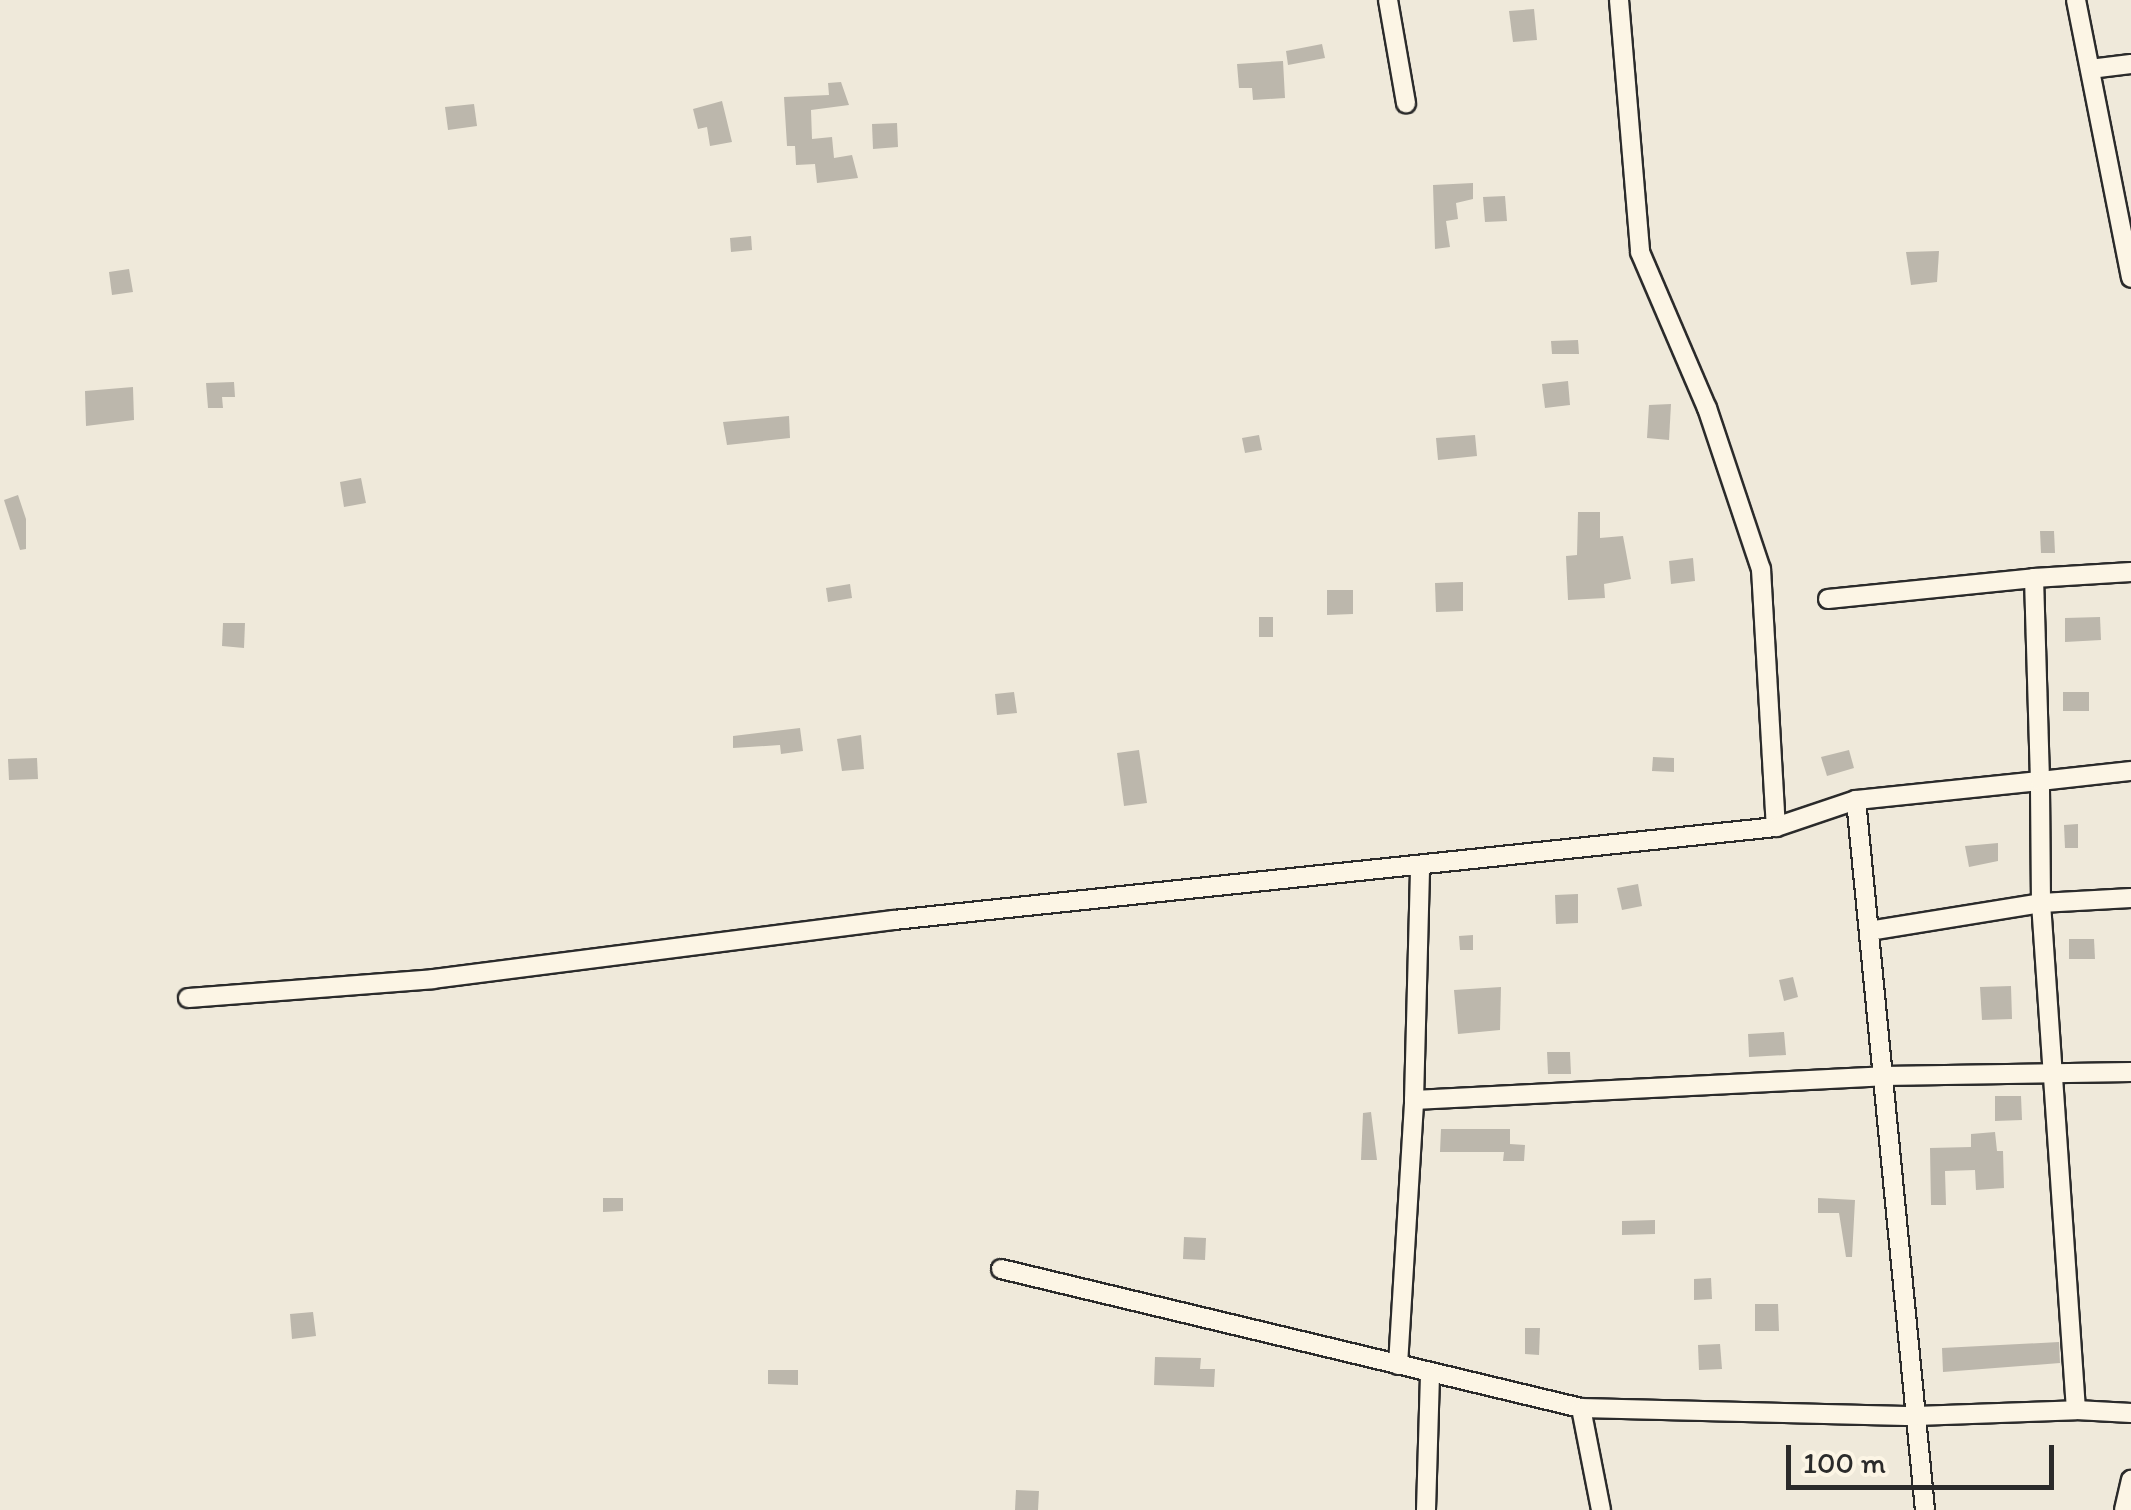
<!DOCTYPE html>
<style>
body{margin:0}
#map{position:relative;width:2131px;height:1510px;overflow:hidden;background:#efe9da;font-family:Itim,sans-serif}
div>[style]{position:absolute}
[style*='--x']{left:calc(var(--x)*1px);top:calc(var(--y)*1px);width:calc(var(--w)*1px);rotate:calc(var(--a)*1deg)}
.building>*{inset:0;background:#bcb7ac}
.roads{filter:drop-shadow(2px 0 #2b2b2b) drop-shadow(-2px 0 #2b2b2b) drop-shadow(0 2px #2b2b2b) drop-shadow(0 -2px #2b2b2b)}
.minor>*{height:18px;margin:-9px;padding:0 9px;transform-origin:9px;border-radius:9px;background:#fcf5e5}
span{translate:-50% -50%;white-space:nowrap;text-align:center;line-height:1.15;-webkit-text-stroke:9px #fcf5e5;paint-order:stroke}
.scale{position:absolute;left:1786px;top:1445px;width:268px;height:45px;box-sizing:border-box;border:5px solid #2b2b2b;border-top:0;padding-left:12px;font-size:30px;line-height:35px;white-space:nowrap;color:#2b2b2b;-webkit-text-stroke:8px #fcf5e5;paint-order:stroke}
</style>
<div id="map">
<div class="building">
<div style="clip-path:polygon(1534px 9px,1537px 40px,1513px 42px,1509px 11px)"></div>
<div style="clip-path:polygon(1322px 44px,1325px 58px,1288px 65px,1286px 51px)"></div>
<div style="clip-path:polygon(1283px 61px,1285px 98px,1253px 100px,1252px 88px,1239px 88px,1237px 64px)"></div>
<div style="clip-path:polygon(841px 82px,849px 105px,811px 110px,812px 139px,832px 137px,834px 158px,852px 155px,858px 178px,817px 183px,815px 164px,796px 165px,795px 146px,787px 146px,784px 97px,829px 95px,828px 83px)"></div>
<div style="clip-path:polygon(722px 101px,732px 142px,710px 146px,707px 127px,698px 129px,693px 109px)"></div>
<div style="clip-path:polygon(474px 104px,477px 126px,448px 130px,445px 107px)"></div>
<div style="clip-path:polygon(897px 123px,898px 147px,873px 149px,872px 124px)"></div>
<div style="clip-path:polygon(1473px 183px,1473px 199px,1456px 203px,1458px 219px,1446px 221px,1450px 247px,1435px 249px,1433px 185px)"></div>
<div style="clip-path:polygon(1505px 196px,1507px 221px,1485px 222px,1483px 197px)"></div>
<div style="clip-path:polygon(751px 236px,752px 250px,731px 252px,730px 238px)"></div>
<div style="clip-path:polygon(1939px 251px,1937px 282px,1911px 285px,1906px 252px)"></div>
<div style="clip-path:polygon(129px 269px,133px 292px,112px 295px,109px 272px)"></div>
<div style="clip-path:polygon(1578px 340px,1579px 354px,1552px 354px,1551px 341px)"></div>
<div style="clip-path:polygon(1568px 381px,1570px 405px,1545px 408px,1542px 384px)"></div>
<div style="clip-path:polygon(234px 382px,235px 397px,222px 397px,223px 408px,208px 408px,206px 383px)"></div>
<div style="clip-path:polygon(133px 387px,134px 420px,86px 426px,85px 391px)"></div>
<div style="clip-path:polygon(1671px 404px,1669px 440px,1647px 438px,1649px 405px)"></div>
<div style="clip-path:polygon(789px 416px,790px 438px,727px 445px,723px 422px)"></div>
<div style="clip-path:polygon(1259px 435px,1262px 450px,1245px 453px,1242px 438px)"></div>
<div style="clip-path:polygon(1475px 435px,1477px 456px,1438px 460px,1436px 438px)"></div>
<div style="clip-path:polygon(361px 478px,366px 503px,344px 507px,340px 482px)"></div>
<div style="clip-path:polygon(18px 495px,26px 519px,26px 549px,20px 550px,4px 500px)"></div>
<div style="clip-path:polygon(1578px 512px,1600px 512px,1600px 538px,1623px 536px,1631px 579px,1604px 584px,1605px 598px,1568px 600px,1566px 556px,1577px 555px)"></div>
<div style="clip-path:polygon(2040px 531px,2054px 531px,2055px 553px,2041px 553px)"></div>
<div style="clip-path:polygon(1693px 558px,1695px 581px,1671px 584px,1669px 561px)"></div>
<div style="clip-path:polygon(1463px 582px,1463px 611px,1436px 612px,1435px 583px)"></div>
<div style="clip-path:polygon(850px 584px,852px 598px,828px 602px,826px 588px)"></div>
<div style="clip-path:polygon(1327px 590px,1353px 590px,1353px 614px,1327px 615px)"></div>
<div style="clip-path:polygon(1259px 617px,1273px 617px,1273px 637px,1259px 637px)"></div>
<div style="clip-path:polygon(2100px 617px,2101px 640px,2065px 642px,2065px 618px)"></div>
<div style="clip-path:polygon(223px 623px,245px 623px,244px 648px,222px 646px)"></div>
<div style="clip-path:polygon(1014px 692px,1017px 713px,997px 715px,995px 694px)"></div>
<div style="clip-path:polygon(2063px 692px,2089px 692px,2089px 711px,2063px 711px)"></div>
<div style="clip-path:polygon(800px 728px,803px 751px,781px 754px,780px 745px,733px 748px,733px 736px)"></div>
<div style="clip-path:polygon(861px 735px,864px 769px,842px 771px,837px 739px)"></div>
<div style="clip-path:polygon(1139px 750px,1147px 803px,1124px 806px,1117px 753px)"></div>
<div style="clip-path:polygon(1849px 750px,1854px 768px,1827px 776px,1821px 757px)"></div>
<div style="clip-path:polygon(1653px 757px,1674px 758px,1674px 772px,1652px 771px)"></div>
<div style="clip-path:polygon(37px 758px,38px 779px,9px 780px,8px 759px)"></div>
<div style="clip-path:polygon(2078px 824px,2078px 848px,2065px 848px,2064px 825px)"></div>
<div style="clip-path:polygon(1998px 843px,1998px 861px,1969px 867px,1965px 846px)"></div>
<div style="clip-path:polygon(1638px 884px,1642px 906px,1622px 910px,1617px 888px)"></div>
<div style="clip-path:polygon(1578px 894px,1578px 923px,1556px 924px,1555px 895px)"></div>
<div style="clip-path:polygon(1473px 935px,1473px 950px,1460px 950px,1459px 936px)"></div>
<div style="clip-path:polygon(2069px 939px,2094px 939px,2095px 959px,2069px 959px)"></div>
<div style="clip-path:polygon(1793px 977px,1798px 997px,1784px 1001px,1779px 980px)"></div>
<div style="clip-path:polygon(2011px 986px,2012px 1019px,1982px 1020px,1980px 987px)"></div>
<div style="clip-path:polygon(1501px 987px,1500px 1030px,1458px 1034px,1454px 990px)"></div>
<div style="clip-path:polygon(1784px 1032px,1786px 1055px,1749px 1057px,1748px 1034px)"></div>
<div style="clip-path:polygon(1547px 1052px,1570px 1052px,1571px 1074px,1548px 1074px)"></div>
<div style="clip-path:polygon(1995px 1096px,2021px 1096px,2022px 1120px,1995px 1121px)"></div>
<div style="clip-path:polygon(1371px 1112px,1377px 1160px,1361px 1160px,1363px 1113px)"></div>
<div style="clip-path:polygon(1441px 1129px,1510px 1129px,1510px 1144px,1525px 1145px,1524px 1161px,1503px 1161px,1504px 1152px,1440px 1152px)"></div>
<div style="clip-path:polygon(1995px 1132px,1997px 1151px,2003px 1151px,2004px 1188px,1976px 1190px,1975px 1170px,1945px 1171px,1946px 1205px,1931px 1205px,1930px 1148px,1971px 1147px,1971px 1134px)"></div>
<div style="clip-path:polygon(603px 1198px,623px 1198px,623px 1211px,603px 1212px)"></div>
<div style="clip-path:polygon(1818px 1198px,1855px 1200px,1852px 1257px,1846px 1257px,1839px 1213px,1818px 1213px)"></div>
<div style="clip-path:polygon(1655px 1220px,1655px 1234px,1622px 1235px,1622px 1221px)"></div>
<div style="clip-path:polygon(1184px 1237px,1206px 1238px,1205px 1260px,1183px 1259px)"></div>
<div style="clip-path:polygon(1711px 1278px,1712px 1299px,1694px 1300px,1694px 1279px)"></div>
<div style="clip-path:polygon(1755px 1304px,1778px 1304px,1779px 1331px,1755px 1331px)"></div>
<div style="clip-path:polygon(313px 1312px,316px 1336px,292px 1339px,290px 1314px)"></div>
<div style="clip-path:polygon(1525px 1328px,1540px 1328px,1539px 1355px,1525px 1354px)"></div>
<div style="clip-path:polygon(2059px 1342px,2060px 1363px,1943px 1372px,1942px 1348px)"></div>
<div style="clip-path:polygon(1720px 1344px,1722px 1369px,1699px 1370px,1698px 1345px)"></div>
<div style="clip-path:polygon(1155px 1357px,1201px 1358px,1200px 1369px,1215px 1369px,1214px 1387px,1154px 1385px)"></div>
<div style="clip-path:polygon(768px 1370px,798px 1370px,798px 1385px,768px 1384px)"></div>
<div style="clip-path:polygon(1016px 1490px,1039px 1491px,1038px 1510px,1015px 1510px)"></div>
</div>
<div class="roads">
<div class="minor">
<div style="--x:1388;--y:0;--w:105;--a:80.1"></div>
<div style="--x:1619;--y:0;--w:253;--a:85.2"></div>
<div style="--x:1640;--y:252;--w:170;--a:66.8"></div>
<div style="--x:1707;--y:408;--w:170;--a:71.5"></div>
<div style="--x:1761;--y:569;--w:258;--a:86.7"></div>
<div style="--x:2076;--y:0;--w:283;--a:78.8"></div>
<div style="--x:2090;--y:69;--w:41;--a:-7"></div>
<div style="--x:2034;--y:578;--w:97;--a:-3.5"></div>
<div style="--x:1828;--y:599;--w:207;--a:-5.8"></div>
<div style="--x:2034;--y:578;--w:203;--a:88.3"></div>
<div style="--x:2040;--y:781;--w:185;--a:174.1"></div>
<div style="--x:1856;--y:800;--w:713;--a:84.45"></div>
<div style="--x:1869;--y:931;--w:174;--a:-9.2"></div>
<div style="--x:2041;--y:903;--w:90;--a:-3.2"></div>
<div style="--x:188;--y:998;--w:246;--a:-4.4"></div>
<div style="--x:433;--y:979;--w:465;--a:-7.3"></div>
<div style="--x:894;--y:920;--w:887;--a:-6.02"></div>
<div style="--x:1776;--y:827;--w:84;--a:-18.6"></div>
<div style="--x:1414;--y:1100;--w:470;--a:-2.9"></div>
<div style="--x:1883;--y:1076;--w:248;--a:-0.9"></div>
<div style="--x:1001;--y:1269;--w:596;--a:13.48"></div>
<div style="--x:1581;--y:1408;--w:335;--a:1.4"></div>
<div style="--x:1916;--y:1416;--w:160;--a:-2.1"></div>
<div style="--x:2076;--y:1410;--w:508;--a:-93.95"></div>
<div style="--x:2041;--y:903;--w:122;--a:-90.5"></div>
<div style="--x:2040;--y:781;--w:92;--a:-6.3"></div>
<div style="--x:1398;--y:1365;--w:265;--a:-86.5"></div>
<div style="--x:1414;--y:1100;--w:234;--a:-88.5"></div>
<div style="--x:1581;--y:1408;--w:104;--a:78.9"></div>
<div style="--x:2076;--y:1410;--w:55;--a:3.1"></div>
<div style="--x:1426;--y:1510;--w:137;--a:-88.3"></div>
<div style="--x:2124;--y:1510;--w:31;--a:-77"></div>
</div>
</div>
<div class="scale">100 m</div>
</div>
